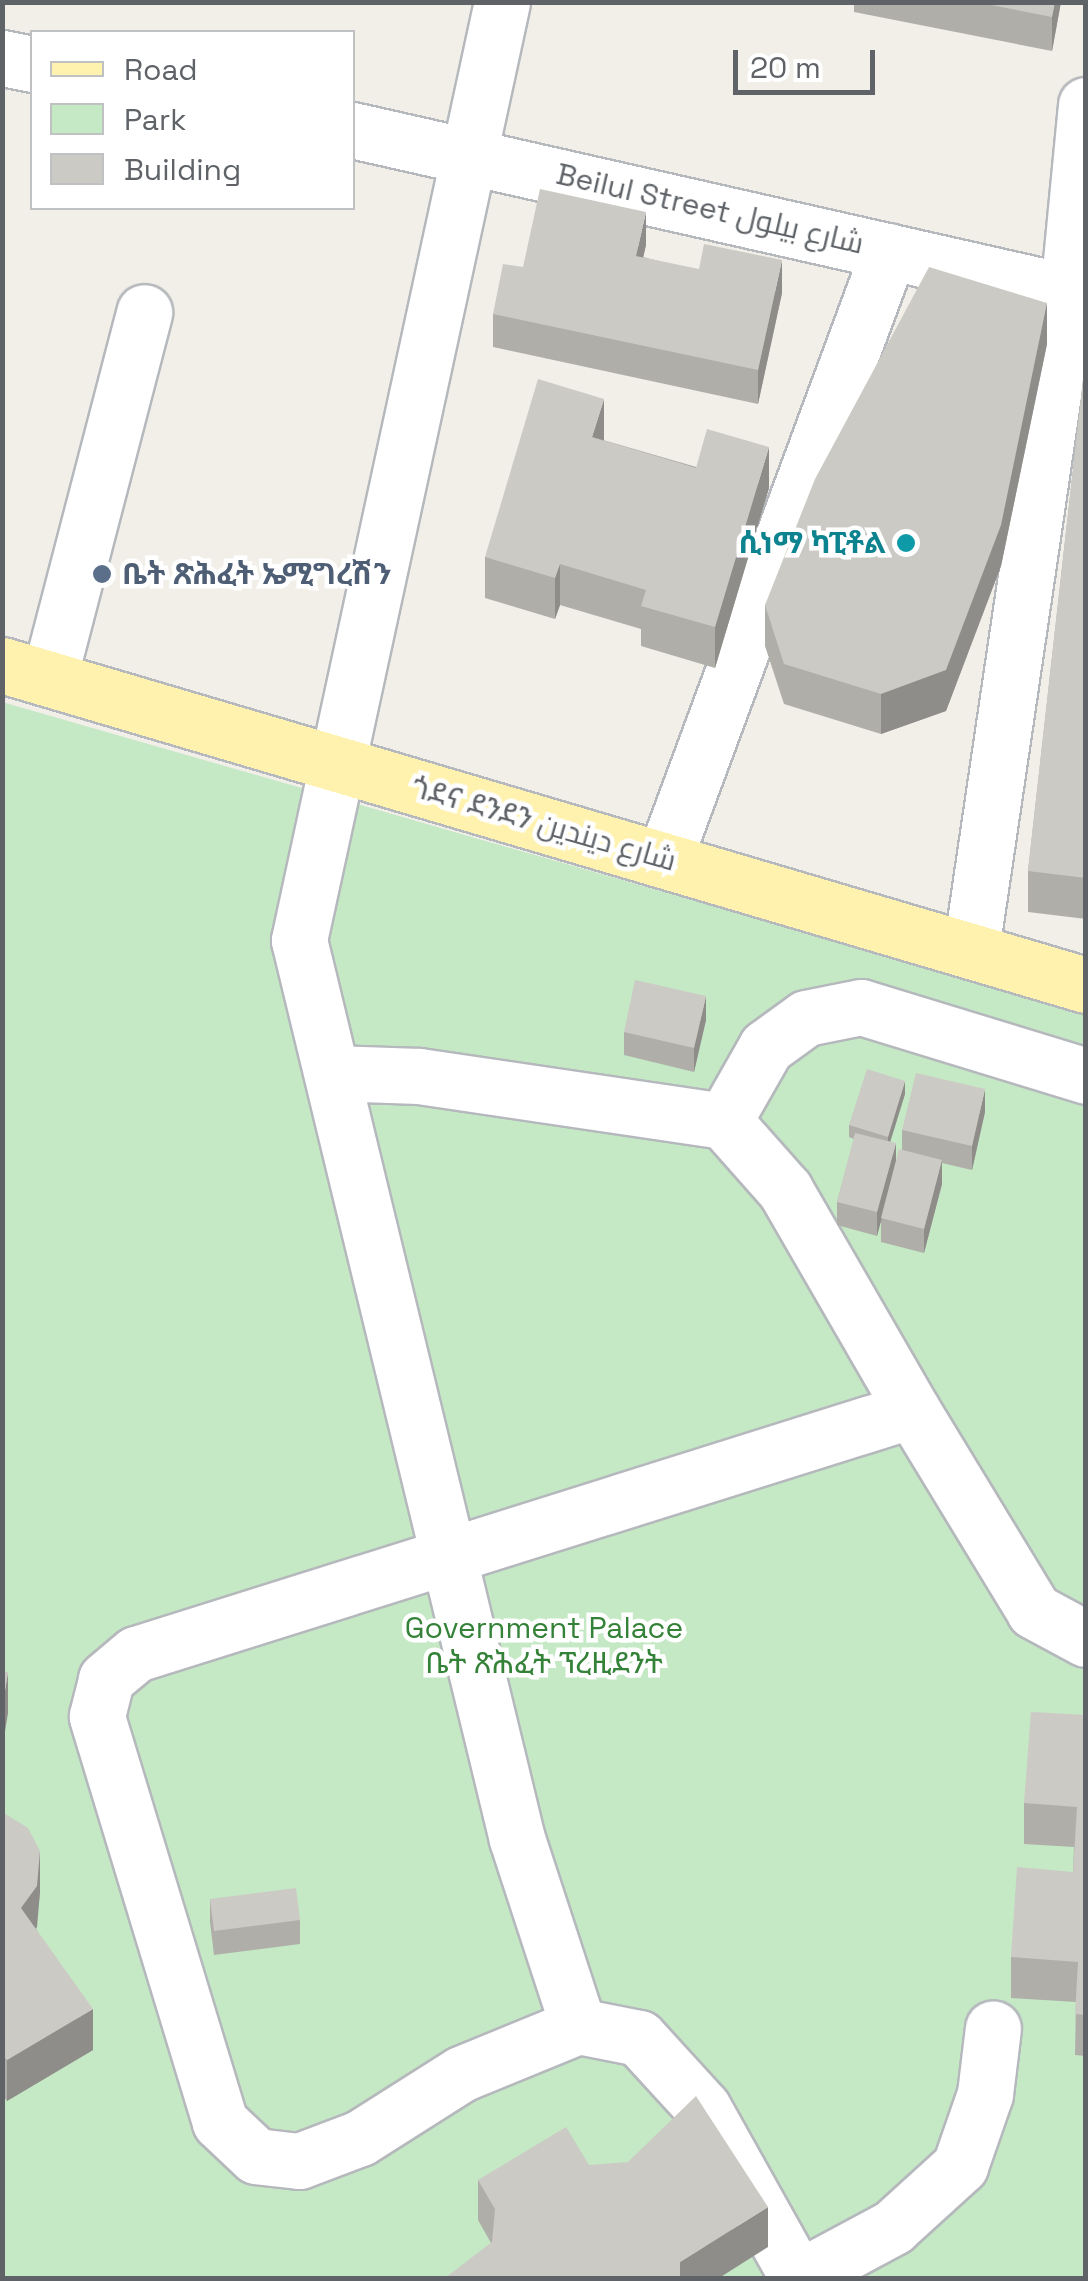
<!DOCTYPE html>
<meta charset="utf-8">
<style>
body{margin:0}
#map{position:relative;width:1088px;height:2281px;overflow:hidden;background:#f1efe8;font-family:"Space Grotesk",Cairo,"Noto Sans Ethiopic",sans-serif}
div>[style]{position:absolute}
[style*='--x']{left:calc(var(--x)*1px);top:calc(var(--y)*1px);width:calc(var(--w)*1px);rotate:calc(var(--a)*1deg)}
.green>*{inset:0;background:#c5e8c5}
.roads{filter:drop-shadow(2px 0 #b5b8bc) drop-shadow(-2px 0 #b5b8bc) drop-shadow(0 2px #b5b8bc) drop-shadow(0 -2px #b5b8bc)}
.minor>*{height:55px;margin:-27.5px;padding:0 27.5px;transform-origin:27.5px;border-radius:27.5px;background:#fff}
.major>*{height:55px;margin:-27.5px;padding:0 27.5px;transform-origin:27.5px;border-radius:27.5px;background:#fff2af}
.wall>*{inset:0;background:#afaea9}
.shaded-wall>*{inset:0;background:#8f8d8a}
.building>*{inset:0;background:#cccac5}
.dots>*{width:28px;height:28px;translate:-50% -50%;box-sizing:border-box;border:5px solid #fff;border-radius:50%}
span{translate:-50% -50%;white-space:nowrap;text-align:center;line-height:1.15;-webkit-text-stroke:9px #fff;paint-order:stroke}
.street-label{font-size:30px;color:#5f6368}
.culture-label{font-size:30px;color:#0d838f;font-weight:700}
.right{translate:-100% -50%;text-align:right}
.service-label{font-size:30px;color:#4e5e75;font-weight:700}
.left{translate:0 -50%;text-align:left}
.park-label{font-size:30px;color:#348238}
.frame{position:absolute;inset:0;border:5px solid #5f6368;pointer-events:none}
.legend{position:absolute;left:30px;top:30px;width:325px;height:180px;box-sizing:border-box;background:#fff;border:2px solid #bfc1c3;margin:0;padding:12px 18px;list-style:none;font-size:30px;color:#5f6368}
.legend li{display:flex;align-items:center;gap:20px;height:50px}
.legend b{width:50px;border:2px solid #bfc1c3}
.scale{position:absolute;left:733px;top:50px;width:142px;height:45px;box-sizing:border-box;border:5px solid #5f6368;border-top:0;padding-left:12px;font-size:30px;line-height:35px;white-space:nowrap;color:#5f6368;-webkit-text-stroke:8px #fff;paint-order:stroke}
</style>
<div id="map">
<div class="green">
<div style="clip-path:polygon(2px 702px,1085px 1013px,1085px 2278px,3px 2278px)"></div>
</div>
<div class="roads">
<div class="minor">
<div style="--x:502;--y:2;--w:960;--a:102.21"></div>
<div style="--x:299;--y:940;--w:925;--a:76.37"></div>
<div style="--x:517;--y:1839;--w:197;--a:71.9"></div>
<div style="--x:2;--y:58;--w:31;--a:11"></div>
<div style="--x:352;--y:130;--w:734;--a:12.75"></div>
<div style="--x:49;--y:678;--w:378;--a:-75.4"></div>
<div style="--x:664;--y:859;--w:648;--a:-69.69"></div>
<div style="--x:971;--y:949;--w:664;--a:-81.6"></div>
<div style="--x:1068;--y:292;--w:188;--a:-84.5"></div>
<div style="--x:332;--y:1073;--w:87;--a:2"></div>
<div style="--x:419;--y:1076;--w:308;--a:8.4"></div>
<div style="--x:724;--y:1121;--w:92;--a:48.5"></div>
<div style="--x:785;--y:1190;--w:254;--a:60"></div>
<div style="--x:724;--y:1121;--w:85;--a:-60.4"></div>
<div style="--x:766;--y:1047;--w:49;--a:-35.9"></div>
<div style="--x:806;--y:1018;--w:56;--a:-11.3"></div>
<div style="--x:861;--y:1007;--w:235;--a:17"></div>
<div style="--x:798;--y:2278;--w:195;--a:-119.2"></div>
<div style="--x:703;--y:2108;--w:95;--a:-132.4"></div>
<div style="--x:639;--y:2038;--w:62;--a:-168.9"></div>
<div style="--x:578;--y:2026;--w:126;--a:157.7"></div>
<div style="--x:461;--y:2074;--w:120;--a:147.6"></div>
<div style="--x:360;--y:2138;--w:65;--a:159.3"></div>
<div style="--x:299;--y:2161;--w:43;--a:-173.4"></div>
<div style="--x:256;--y:2156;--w:50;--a:-136.6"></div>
<div style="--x:220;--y:2122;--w:424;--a:-106.9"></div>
<div style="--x:97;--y:1716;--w:38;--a:-76"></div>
<div style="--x:106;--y:1679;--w:39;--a:-40"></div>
<div style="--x:136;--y:1654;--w:813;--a:-17.45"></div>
<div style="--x:912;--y:1410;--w:235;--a:58.7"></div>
<div style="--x:1034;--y:1611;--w:59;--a:28.3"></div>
<div style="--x:798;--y:2278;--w:108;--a:-28.2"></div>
<div style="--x:893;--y:2227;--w:91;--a:-42.3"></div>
<div style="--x:960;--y:2166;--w:76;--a:-70.9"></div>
<div style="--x:985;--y:2094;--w:66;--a:-83.1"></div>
</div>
<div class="major">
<div style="--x:2;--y:665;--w:1130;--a:16.45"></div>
</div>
</div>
<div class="wall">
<div style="clip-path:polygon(854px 2px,1061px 2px,1052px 51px,854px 12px)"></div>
<div style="clip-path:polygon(646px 245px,643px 257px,782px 293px,758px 404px,493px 347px,493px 314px,523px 267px)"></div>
<div style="clip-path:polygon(1047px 344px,1001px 566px,946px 711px,881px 734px,784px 704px,765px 646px,765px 605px)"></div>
<div style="clip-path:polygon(1086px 353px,1086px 919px,1028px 912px,1028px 871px)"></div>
<div style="clip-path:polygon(603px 440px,769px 488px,715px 668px,641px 646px,641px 629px,560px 605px,555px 619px,485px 598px,485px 557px)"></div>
<div style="clip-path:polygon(706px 1020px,694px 1072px,624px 1055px,624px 1032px)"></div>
<div style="clip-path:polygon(905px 1094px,890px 1142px,896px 1163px,902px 1150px,902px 1130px,985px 1112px,972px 1170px,942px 1163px,942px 1184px,924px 1253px,881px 1242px,881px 1219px,877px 1236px,837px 1225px,837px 1202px,854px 1139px,849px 1137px,849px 1125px)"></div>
<div style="clip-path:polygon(1086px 1715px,1086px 2056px,1075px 2055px,1076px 2002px,1011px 1998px,1011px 1957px,1073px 1872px,1074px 1847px,1024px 1844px,1024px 1803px)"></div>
<div style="clip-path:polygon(2px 1812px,40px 1892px,36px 1928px,93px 2050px,7px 2101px,2px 2095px)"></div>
<div style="clip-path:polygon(210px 1899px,300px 1920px,300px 1944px,214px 1955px,210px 1922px)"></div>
<div style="clip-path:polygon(589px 2165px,768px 2247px,491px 2243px,478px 2220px,478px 2180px)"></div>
</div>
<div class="shaded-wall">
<div style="clip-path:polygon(1055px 2px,1061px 2px,1052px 51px,1052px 17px)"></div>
<div style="clip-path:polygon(646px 212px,646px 245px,636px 289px,636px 256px)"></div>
<div style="clip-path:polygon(782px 260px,782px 293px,758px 404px,758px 370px)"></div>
<div style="clip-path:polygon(1047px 303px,1047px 344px,1001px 566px,946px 711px,881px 734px,881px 694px)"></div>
<div style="clip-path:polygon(604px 399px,604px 440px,592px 478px,592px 437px)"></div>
<div style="clip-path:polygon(769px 447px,769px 488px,715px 668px,715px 627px)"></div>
<div style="clip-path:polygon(560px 564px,560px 605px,555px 619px,555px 578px)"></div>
<div style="clip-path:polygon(706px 996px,706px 1020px,694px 1072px,694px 1048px)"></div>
<div style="clip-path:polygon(905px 1081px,905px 1094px,888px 1149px,888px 1137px)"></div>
<div style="clip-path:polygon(985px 1089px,985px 1112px,972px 1170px,972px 1146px)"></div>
<div style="clip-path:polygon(896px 1143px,896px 1166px,877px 1236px,877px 1212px)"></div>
<div style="clip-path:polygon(942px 1160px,942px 1184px,924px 1253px,924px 1229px)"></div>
<div style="clip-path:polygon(8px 1672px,8px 1713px,2px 1750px,2px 1709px)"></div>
<div style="clip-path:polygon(40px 1851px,40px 1892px,37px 1927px,21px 1949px,21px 1908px)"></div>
<div style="clip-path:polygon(93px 2009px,93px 2050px,7px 2101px,7px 2060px)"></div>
<div style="clip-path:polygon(768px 2207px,768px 2247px,719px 2278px,680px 2278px,680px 2262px)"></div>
</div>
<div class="building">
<div style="clip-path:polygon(976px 2px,1055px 2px,1052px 17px)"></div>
<div style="clip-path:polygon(540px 189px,646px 212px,636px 256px,699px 269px,704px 244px,782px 260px,758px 370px,493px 314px,503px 264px,523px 267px)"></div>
<div style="clip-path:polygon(929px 267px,1047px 303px,1001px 525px,946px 670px,881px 694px,784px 664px,765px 605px,815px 479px)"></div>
<div style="clip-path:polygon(1086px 353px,1086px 878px,1028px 871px)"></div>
<div style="clip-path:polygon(538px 379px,604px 399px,592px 437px,696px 468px,707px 429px,769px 447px,715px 627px,641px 606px,646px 590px,560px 564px,555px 578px,485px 557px)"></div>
<div style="clip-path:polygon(635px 980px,706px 996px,694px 1048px,624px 1032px)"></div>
<div style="clip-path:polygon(867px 1069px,905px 1081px,888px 1137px,849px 1125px)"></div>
<div style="clip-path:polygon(916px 1073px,985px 1089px,972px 1146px,902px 1130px)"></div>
<div style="clip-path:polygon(855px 1133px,896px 1143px,877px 1212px,837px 1202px)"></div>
<div style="clip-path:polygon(899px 1149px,942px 1160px,924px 1229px,881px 1218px)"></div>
<div style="clip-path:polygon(2px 1671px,8px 1672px,2px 1709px)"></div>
<div style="clip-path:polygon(1031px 1712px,1086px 1715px,1086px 2015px,1075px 2014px,1078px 1962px,1011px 1957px,1017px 1867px,1073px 1872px,1077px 1807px,1024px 1803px)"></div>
<div style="clip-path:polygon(2px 1812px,28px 1828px,40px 1851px,37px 1886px,21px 1908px,93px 2009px,7px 2060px,2px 2054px)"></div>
<div style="clip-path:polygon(296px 1888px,300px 1920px,214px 1931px,210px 1899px)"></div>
<div style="clip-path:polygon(696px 2096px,768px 2207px,680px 2262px,680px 2278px,445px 2278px,492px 2242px,495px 2209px,478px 2180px,566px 2127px,589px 2165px,628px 2162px)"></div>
</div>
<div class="dots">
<div style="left:906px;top:543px;background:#0f9aa8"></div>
<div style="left:102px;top:574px;background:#5c6f8a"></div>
</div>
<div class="street-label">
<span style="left:710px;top:209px;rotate:13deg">Beilul Street شارع بيلول</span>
<span style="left:544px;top:824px;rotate:16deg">ጎደና ደንደን شارع ديندين</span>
</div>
<div class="culture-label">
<span class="right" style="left:886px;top:543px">ሲነማ ካፒቶል</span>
</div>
<div class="service-label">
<span class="left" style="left:122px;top:574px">ቤት ጽሕፈት ኤሚግረሽን</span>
</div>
<div class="park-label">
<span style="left:544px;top:1645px">Government Palace<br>ቤት ጽሕፈት ፕረዚደንት</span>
</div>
<div class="frame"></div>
<ul class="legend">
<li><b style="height:12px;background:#fff2af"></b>Road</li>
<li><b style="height:28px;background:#c5e8c5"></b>Park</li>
<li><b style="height:28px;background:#cccac5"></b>Building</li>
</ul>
<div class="scale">20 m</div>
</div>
